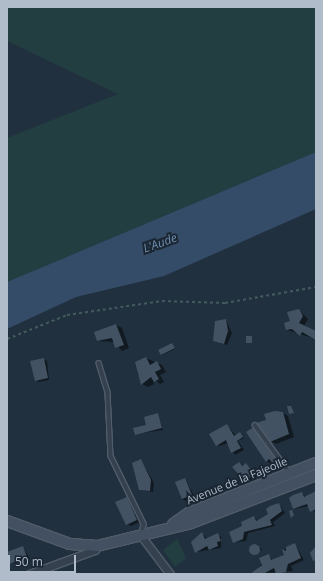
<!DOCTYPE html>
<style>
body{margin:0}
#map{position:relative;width:323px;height:581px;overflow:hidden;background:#21303f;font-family:"Open Sans",sans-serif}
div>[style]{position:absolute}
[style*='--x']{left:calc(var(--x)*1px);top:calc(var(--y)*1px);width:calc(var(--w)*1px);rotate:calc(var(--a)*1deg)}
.green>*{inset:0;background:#233e40}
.water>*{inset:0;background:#344c67}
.shadow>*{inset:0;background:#0007}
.building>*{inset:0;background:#425263}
.round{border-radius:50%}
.path>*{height:1.5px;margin-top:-0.75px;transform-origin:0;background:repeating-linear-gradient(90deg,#415b5d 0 3px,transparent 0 6px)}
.roads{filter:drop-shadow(1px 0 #515c69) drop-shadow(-1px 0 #515c69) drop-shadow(0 1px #515c69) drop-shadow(0 -1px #515c69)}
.lane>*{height:3.5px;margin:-1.75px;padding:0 1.75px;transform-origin:1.75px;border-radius:1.75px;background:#35414f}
.street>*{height:7px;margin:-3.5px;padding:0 3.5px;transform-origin:3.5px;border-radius:3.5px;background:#35414f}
.secondary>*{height:10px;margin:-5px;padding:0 5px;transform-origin:5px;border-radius:5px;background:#435062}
span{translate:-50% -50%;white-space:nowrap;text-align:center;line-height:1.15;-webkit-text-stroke:4px #1b2633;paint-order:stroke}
.street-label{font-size:11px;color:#b1bcca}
.water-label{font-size:12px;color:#6f8fb0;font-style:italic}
.frame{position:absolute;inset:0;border:8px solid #b1bcca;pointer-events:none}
.scale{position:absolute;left:8px;top:555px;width:68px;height:18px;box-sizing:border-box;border:2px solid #b1bcca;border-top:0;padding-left:5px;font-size:12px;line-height:14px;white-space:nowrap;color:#b1bcca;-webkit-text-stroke:3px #1b2633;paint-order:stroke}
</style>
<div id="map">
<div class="green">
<div style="clip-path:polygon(7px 7px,316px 7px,316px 152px,7px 282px,7px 138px,118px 94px,7px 41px)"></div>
<div style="clip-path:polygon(177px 539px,186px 558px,175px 567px,163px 550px)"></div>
</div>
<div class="water">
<div style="clip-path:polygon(316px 152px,316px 209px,164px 276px,76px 297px,7px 329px,7px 282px)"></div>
</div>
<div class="shadow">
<div style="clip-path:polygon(299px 310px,308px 319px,304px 326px,316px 332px,316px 339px,287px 330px)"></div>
<div style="clip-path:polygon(226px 320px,232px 333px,227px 345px,220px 343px)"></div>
<div style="clip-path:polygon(116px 325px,122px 328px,129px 348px,122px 351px,114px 342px,98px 341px,95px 333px)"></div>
<div style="clip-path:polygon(173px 345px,175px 349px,162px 355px,160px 351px)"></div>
<div style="clip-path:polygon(146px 358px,162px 365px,166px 372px,160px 375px,164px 382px,160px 384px,153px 378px,154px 384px,148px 387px,142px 384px,137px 372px)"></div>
<div style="clip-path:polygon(43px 359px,47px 361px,49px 380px,39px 382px,36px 380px)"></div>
<div style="clip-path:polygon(283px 413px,288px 416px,294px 437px,276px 444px,271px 441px)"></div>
<div style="clip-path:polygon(158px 414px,163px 430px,136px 434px,147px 426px)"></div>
<div style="clip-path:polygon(227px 425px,236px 436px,241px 434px,244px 438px,238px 441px,244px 450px,235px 455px,228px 443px,219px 446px,211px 434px)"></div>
<div style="clip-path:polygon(254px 428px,258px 430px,283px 464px,279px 467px,266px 461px)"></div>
<div style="clip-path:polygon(141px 460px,154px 483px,153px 492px,140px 490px)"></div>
<div style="clip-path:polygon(246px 464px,257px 476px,249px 482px,234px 467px)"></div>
<div style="clip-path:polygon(185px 479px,195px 497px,186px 501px,182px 499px)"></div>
<div style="clip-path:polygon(316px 492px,316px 513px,309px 506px,294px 509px,302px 494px,306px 497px)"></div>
<div style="clip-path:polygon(127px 498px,140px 522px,131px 526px,127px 524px)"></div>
<div style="clip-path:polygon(279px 504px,285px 513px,273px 522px,275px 526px,248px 533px,246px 541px,234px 542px,254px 517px,258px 521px,265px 518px)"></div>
<div style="clip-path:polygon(202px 533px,207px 539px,221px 536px,221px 548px,196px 552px)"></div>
<div style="clip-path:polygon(257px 544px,262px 550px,249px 550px)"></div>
<div style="clip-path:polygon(295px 544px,304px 560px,291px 566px,293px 571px,252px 574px,269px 556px,273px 561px,285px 555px,283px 550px)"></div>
<div style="clip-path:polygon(23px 547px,30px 559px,10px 563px,7px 553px)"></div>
</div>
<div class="building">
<div style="clip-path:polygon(299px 309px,303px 316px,299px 323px,316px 331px,316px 340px,302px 332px,300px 336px,292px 329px,286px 330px,284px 323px,290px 321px,287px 312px)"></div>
<div style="clip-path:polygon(226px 319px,228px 331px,224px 344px,213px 341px,215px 321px)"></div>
<div style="clip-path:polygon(116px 324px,124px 345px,115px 348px,112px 338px,97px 341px,94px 332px)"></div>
<div style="clip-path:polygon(246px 336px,252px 336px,252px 343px,246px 343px)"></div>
<div style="clip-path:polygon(172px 343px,175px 348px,161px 355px,158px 350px)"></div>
<div style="clip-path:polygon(146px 357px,150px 365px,157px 361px,161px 369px,155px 372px,159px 379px,154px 382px,151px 377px,141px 385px,135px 362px)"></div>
<div style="clip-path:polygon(44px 358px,48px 378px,35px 381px,30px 361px)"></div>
<div style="clip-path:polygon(287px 406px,291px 406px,294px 413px,289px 414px)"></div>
<div style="clip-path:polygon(275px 411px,283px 412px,289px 434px,270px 442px,256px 423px,266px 420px,264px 414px)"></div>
<div style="clip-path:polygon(158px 413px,162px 428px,135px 435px,133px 428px,146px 425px,144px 417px)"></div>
<div style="clip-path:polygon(227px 424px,234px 436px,240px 432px,243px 437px,237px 441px,241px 448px,231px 453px,226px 440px,216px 446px,209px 434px)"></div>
<div style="clip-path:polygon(254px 427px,280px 462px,275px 466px,269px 459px,266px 462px,246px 432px)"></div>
<div style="clip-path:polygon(141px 459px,151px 480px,150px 491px,139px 490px,132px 463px)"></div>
<div style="clip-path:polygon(239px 462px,242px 466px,246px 463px,254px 474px,245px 481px,232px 467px)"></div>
<div style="clip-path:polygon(185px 478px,192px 495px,182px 499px,175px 482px)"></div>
<div style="clip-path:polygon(316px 491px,316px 509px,310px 512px,307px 504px,293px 509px,289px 498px,293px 495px,302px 492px,304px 497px)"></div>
<div style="clip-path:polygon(127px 497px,137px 520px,126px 525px,115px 502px)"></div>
<div style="clip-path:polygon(279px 503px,282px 511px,270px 520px,272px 525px,244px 532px,243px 539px,233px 543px,229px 532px,242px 526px,241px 522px,254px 516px,256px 521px,260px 519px,268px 514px,266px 509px,270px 506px)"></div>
<div style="clip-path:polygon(292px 510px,294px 515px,291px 518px,289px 511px)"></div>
<div style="clip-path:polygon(202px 532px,205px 539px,218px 533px,221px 541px,217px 542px,218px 546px,209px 550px,207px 546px,195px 553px,191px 542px)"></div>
<div style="clip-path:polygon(295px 543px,301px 558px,288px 564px,286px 572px,276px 574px,274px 568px,265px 573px,250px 574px,262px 565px,259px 558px,269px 554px,271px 560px,284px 555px,282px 549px,286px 551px,286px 547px)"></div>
<div class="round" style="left:248.5px;top:543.5px;width:11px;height:11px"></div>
<div style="clip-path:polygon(23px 546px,27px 557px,9px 564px,7px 552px)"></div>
<div style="clip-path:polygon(316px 546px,316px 560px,313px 561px,310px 553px)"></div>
</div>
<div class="path">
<div style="--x:7;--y:339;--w:65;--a:-21.8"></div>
<div style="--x:67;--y:315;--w:96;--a:-8.4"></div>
<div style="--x:162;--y:301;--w:63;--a:1.8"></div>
<div style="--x:225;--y:303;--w:92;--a:-10"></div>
</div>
<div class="roads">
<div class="lane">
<div style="--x:99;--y:363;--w:31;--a:73"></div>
<div style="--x:108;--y:393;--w:63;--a:87.3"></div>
<div style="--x:111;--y:456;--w:76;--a:64.1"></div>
<div style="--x:144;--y:524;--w:10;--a:101"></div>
<div style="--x:255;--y:425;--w:58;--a:54.1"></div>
</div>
<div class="street">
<div style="--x:142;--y:537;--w:46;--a:52.9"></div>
<div style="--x:29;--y:574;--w:70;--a:-20"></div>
<div style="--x:95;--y:550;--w:4;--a:-63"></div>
</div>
<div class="secondary">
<div style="--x:7;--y:521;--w:67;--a:20.1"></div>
<div style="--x:70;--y:544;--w:27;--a:4"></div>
<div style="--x:97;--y:546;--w:97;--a:-13.7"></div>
<div style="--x:191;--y:523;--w:134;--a:-21"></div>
<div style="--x:173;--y:524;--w:19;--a:-35"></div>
<div style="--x:189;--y:513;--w:136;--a:-21.5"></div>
</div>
</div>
<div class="street-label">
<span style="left:237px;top:481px;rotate:-22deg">Avenue de la Fajeolle</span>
</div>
<div class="water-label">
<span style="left:160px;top:243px;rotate:-20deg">L'Aude</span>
</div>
<div class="frame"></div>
<div class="scale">50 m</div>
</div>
